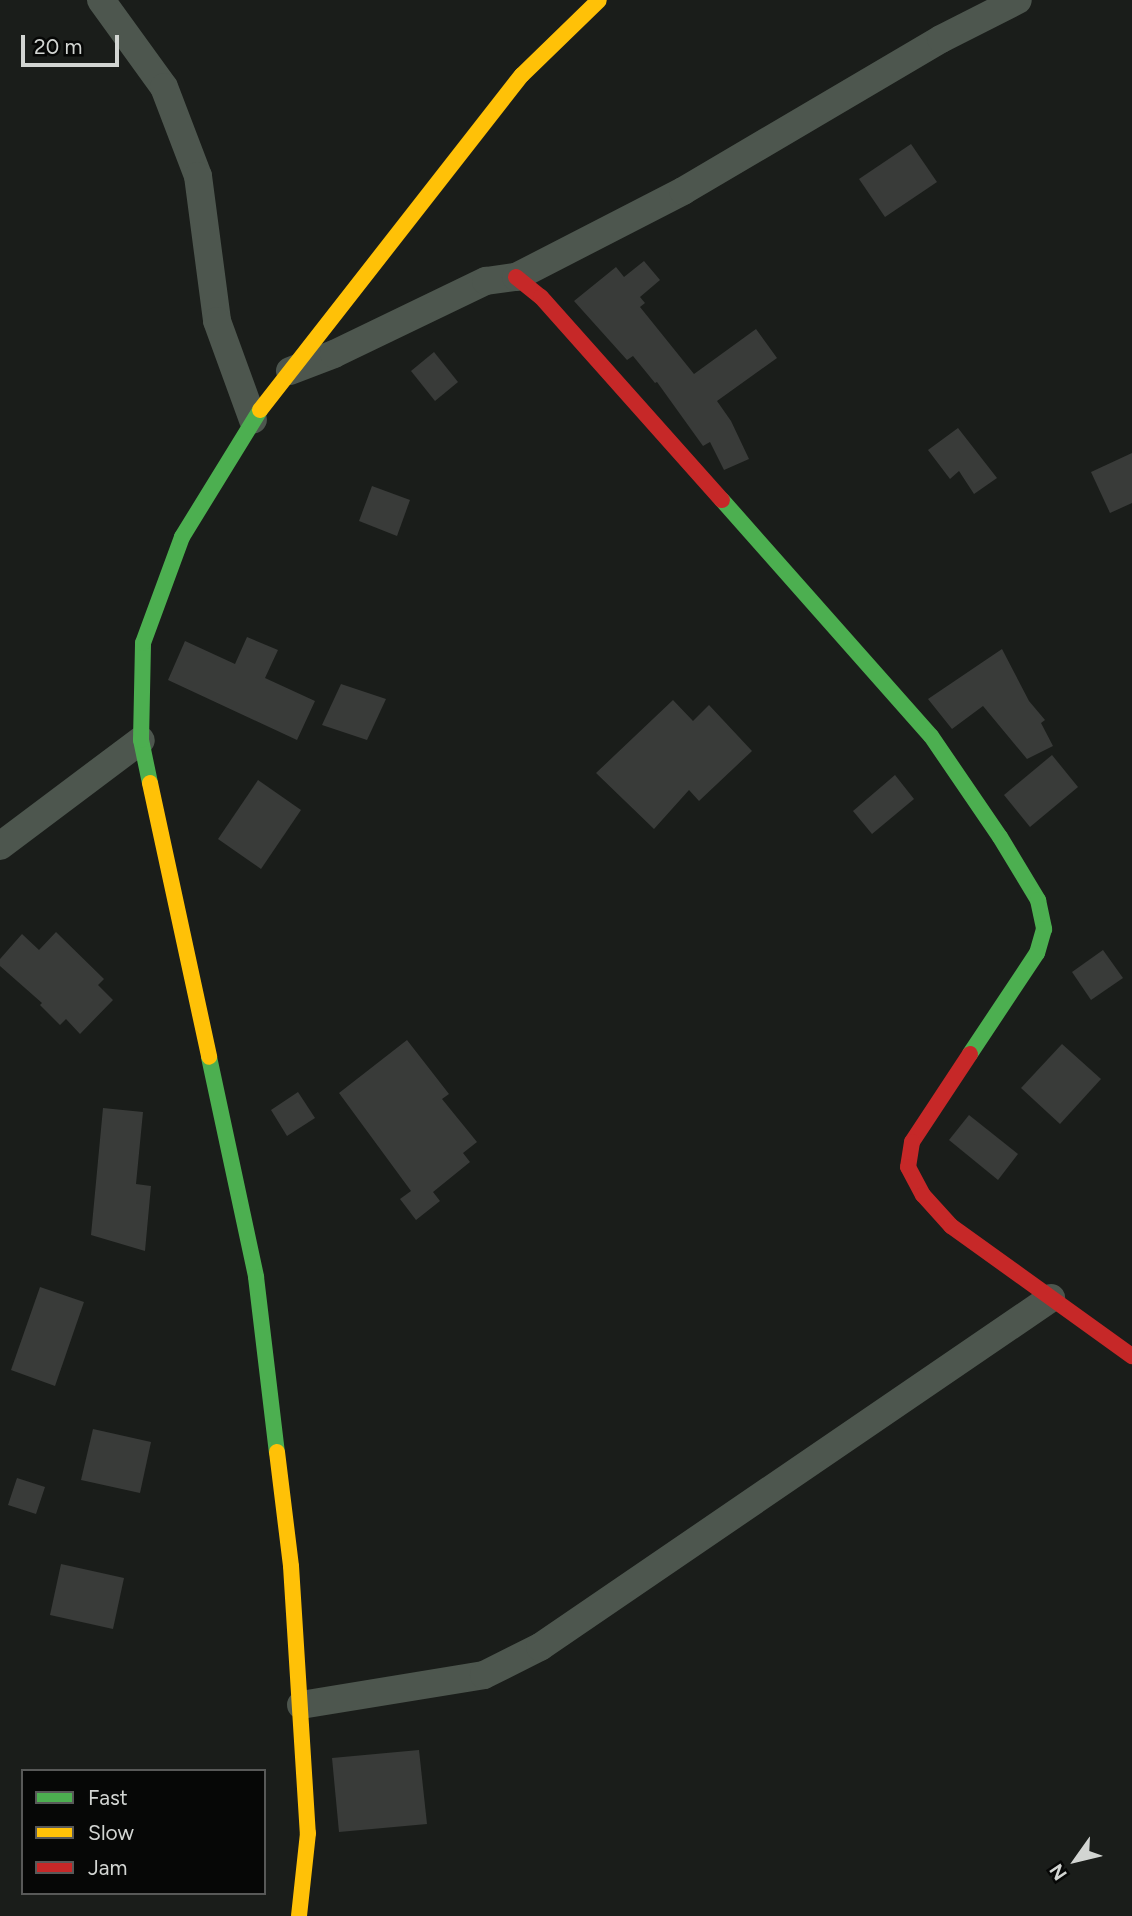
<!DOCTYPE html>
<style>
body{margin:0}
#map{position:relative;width:1132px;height:1916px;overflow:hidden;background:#1a1d1a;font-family:Figtree,sans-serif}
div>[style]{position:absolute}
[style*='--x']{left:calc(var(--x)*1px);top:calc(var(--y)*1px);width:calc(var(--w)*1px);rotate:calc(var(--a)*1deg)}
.building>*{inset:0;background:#393b39}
.street>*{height:28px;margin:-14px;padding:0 14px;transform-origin:14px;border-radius:14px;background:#4d564e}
.fast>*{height:16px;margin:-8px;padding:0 8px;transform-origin:8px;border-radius:8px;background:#4caf50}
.slow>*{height:16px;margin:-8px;padding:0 8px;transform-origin:8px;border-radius:8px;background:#ffc107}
.jam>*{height:16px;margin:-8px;padding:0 8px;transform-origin:8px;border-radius:8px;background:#c62828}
span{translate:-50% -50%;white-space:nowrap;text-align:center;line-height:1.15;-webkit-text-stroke:6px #060706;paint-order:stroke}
.legend{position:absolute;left:21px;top:1769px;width:245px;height:126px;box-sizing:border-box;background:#060706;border:2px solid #585958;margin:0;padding:9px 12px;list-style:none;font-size:21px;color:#d2d5d2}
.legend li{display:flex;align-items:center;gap:14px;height:35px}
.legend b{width:35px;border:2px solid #585958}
.north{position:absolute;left:1041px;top:1825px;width:70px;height:70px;-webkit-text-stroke:5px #060706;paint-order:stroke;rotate:236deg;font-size:19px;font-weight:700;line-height:28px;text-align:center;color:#d2d5d2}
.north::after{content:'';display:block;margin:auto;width:24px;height:32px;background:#d2d5d2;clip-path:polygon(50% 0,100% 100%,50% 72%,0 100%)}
.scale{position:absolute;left:21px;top:35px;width:98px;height:32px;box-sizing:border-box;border:4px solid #d2d5d2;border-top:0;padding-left:9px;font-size:21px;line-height:24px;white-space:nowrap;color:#d2d5d2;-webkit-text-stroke:5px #060706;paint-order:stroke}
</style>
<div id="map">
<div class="building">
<div style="clip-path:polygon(911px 144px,937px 182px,885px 217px,859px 179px)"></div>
<div style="clip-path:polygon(644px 261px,660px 280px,640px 297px,645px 303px,640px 307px,694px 374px,756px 329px,777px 358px,717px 401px,731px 421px,749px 459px,724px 470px,710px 442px,703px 446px,657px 382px,655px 383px,633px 356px,627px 360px,574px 301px,616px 267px,624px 277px)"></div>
<div style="clip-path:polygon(434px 352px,458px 382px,435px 401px,411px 371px)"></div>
<div style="clip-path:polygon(958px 428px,997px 478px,974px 494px,959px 471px,950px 479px,928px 450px)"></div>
<div style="clip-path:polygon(1132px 453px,1132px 503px,1110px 513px,1091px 472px)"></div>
<div style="clip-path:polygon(372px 486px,410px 500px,397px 536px,359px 521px)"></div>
<div style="clip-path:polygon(247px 637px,278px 650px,265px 678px,315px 701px,297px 740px,168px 680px,185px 641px,235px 664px)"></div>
<div style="clip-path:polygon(1002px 649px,1029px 701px,1045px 720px,1041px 723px,1053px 746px,1027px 759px,983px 706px,952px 729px,928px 699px)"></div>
<div style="clip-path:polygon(341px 684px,386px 699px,367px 740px,322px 725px)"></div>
<div style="clip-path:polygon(673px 700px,693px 721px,709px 705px,752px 751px,699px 801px,689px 790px,654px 829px,596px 773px)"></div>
<div style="clip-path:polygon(1052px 755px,1078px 787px,1030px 827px,1004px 795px)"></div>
<div style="clip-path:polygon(895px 775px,914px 799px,872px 834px,853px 811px)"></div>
<div style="clip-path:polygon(258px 780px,301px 810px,261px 869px,218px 839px)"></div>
<div style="clip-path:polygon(56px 932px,104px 979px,98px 985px,113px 1000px,80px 1034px,66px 1019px,60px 1025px,40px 1005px,42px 1003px,0 966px,0 959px,22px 934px,39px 950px)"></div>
<div style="clip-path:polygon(1103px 950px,1123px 978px,1091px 1000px,1072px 972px)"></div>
<div style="clip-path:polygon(407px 1040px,449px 1094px,442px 1099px,477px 1142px,463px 1153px,470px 1162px,433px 1192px,440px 1201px,416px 1220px,400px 1199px,411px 1191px,339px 1093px)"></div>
<div style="clip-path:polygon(1062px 1044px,1101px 1079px,1060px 1124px,1021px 1088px)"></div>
<div style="clip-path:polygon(298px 1092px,315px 1118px,287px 1136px,271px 1110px)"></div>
<div style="clip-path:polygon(103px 1108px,143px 1112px,136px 1184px,151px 1186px,145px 1251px,91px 1235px)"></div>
<div style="clip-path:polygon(969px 1115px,1018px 1154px,998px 1180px,949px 1140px)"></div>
<div style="clip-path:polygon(40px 1287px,84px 1302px,55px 1386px,11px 1370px)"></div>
<div style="clip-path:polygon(93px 1429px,151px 1442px,140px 1493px,81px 1480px)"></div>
<div style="clip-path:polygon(17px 1478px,45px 1487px,36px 1514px,8px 1505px)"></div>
<div style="clip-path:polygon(61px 1564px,124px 1578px,113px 1629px,50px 1615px)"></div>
<div style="clip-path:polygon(419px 1750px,427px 1824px,339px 1832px,332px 1758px)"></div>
</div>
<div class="street">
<div style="--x:101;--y:0;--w:107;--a:54.1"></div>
<div style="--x:164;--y:87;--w:95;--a:69.1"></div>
<div style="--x:198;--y:176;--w:146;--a:82.5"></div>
<div style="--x:217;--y:321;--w:105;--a:70"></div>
<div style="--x:290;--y:371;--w:47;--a:-21.1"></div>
<div style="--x:334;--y:354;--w:169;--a:-25.7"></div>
<div style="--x:486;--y:281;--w:30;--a:-8"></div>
<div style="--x:516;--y:277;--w:188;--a:-27.2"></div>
<div style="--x:683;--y:191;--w:299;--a:-30.5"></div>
<div style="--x:941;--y:39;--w:86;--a:-26.9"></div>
<div style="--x:0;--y:846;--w:176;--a:-36.9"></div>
<div style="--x:301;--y:1705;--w:185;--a:-9.3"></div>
<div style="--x:484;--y:1675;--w:63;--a:-26.6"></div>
<div style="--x:540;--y:1647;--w:619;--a:-34.33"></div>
</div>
<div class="fast">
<div style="--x:722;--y:500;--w:315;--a:48.5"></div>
<div style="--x:931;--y:736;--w:122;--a:55.7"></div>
<div style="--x:1000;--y:837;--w:74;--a:58.9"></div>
<div style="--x:1038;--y:900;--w:30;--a:78"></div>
<div style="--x:1044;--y:929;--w:25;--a:106"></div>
<div style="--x:1037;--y:953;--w:121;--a:123.6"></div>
<div style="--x:150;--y:783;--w:44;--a:-101.8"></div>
<div style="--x:141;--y:740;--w:97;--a:-88.8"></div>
<div style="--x:143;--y:643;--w:113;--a:-69.8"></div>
<div style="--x:182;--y:537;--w:149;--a:-58.4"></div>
<div style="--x:209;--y:1057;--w:225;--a:77.9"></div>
<div style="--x:256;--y:1277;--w:176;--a:83.2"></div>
</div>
<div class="slow">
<div style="--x:260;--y:410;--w:425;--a:-52"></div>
<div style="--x:522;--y:75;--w:107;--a:-44.2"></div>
<div style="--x:150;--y:783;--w:280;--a:77.8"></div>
<div style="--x:277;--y:1452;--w:115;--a:83"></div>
<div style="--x:291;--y:1566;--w:268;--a:86.4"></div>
<div style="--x:308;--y:1833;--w:83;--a:96.2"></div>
</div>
<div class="jam">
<div style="--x:516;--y:277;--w:32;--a:39"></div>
<div style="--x:541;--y:297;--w:272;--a:48.3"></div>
<div style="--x:970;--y:1054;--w:105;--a:123.4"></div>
<div style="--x:912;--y:1142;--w:25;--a:99"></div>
<div style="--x:908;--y:1167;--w:32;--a:62"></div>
<div style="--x:923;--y:1195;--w:42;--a:47.9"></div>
<div style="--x:951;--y:1226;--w:223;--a:35.7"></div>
</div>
<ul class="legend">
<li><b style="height:9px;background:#4caf50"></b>Fast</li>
<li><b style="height:9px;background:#ffc107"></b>Slow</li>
<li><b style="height:9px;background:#c62828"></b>Jam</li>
</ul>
<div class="north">N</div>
<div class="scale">20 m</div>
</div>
